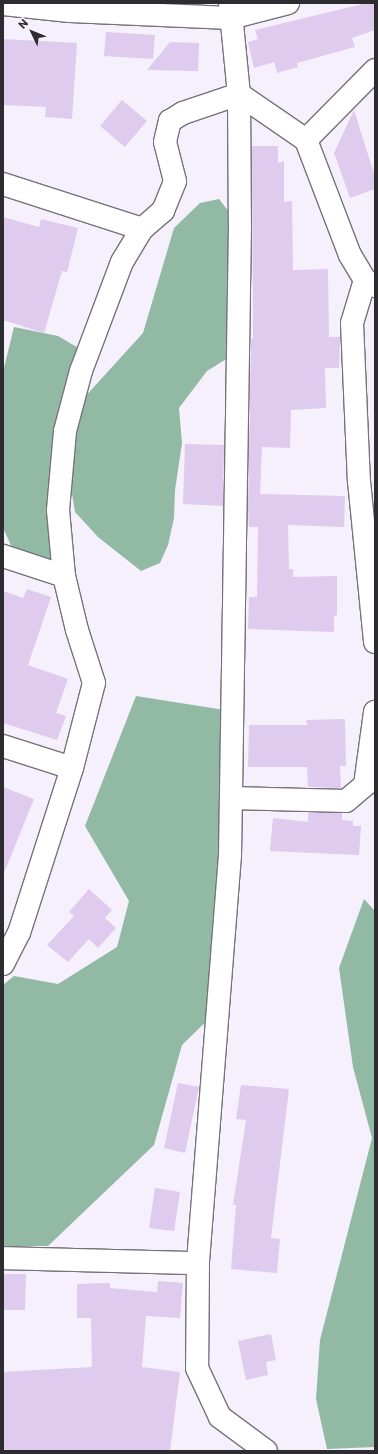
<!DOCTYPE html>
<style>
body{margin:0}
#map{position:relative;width:378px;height:1454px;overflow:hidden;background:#f5f0fb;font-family:Commissioner,sans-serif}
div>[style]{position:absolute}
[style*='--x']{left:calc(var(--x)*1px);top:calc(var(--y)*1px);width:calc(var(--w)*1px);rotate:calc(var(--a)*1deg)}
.forest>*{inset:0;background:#92b9a4}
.building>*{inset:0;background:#dfcbed}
.roads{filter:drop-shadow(1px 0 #76727b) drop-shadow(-1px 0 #76727b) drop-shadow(0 1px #76727b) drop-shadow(0 -1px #76727b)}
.minor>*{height:22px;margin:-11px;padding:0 11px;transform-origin:11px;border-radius:11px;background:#fff}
span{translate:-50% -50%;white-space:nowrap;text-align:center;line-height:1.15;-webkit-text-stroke:3px #f5f0fb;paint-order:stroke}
.frame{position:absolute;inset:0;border:4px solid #2d2c30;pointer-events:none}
.north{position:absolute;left:12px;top:12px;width:40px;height:40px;-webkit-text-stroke:3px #f5f0fb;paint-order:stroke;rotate:313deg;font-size:11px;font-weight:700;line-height:16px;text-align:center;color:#2d2c30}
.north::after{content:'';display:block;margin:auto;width:14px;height:18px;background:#2d2c30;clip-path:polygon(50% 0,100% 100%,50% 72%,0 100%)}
</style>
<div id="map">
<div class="forest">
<div style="clip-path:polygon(219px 199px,240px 226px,236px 353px,207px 371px,179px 408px,182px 443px,175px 490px,174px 518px,168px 545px,160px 563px,141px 571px,98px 537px,75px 512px,69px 475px,52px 572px,15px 554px,3px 528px,3px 372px,14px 327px,58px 336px,87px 353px,82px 400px,143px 333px,174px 228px,200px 203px)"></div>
<div style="clip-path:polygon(136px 696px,231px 711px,218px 1010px,182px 1045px,154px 1145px,48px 1246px,3px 1246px,3px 985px,14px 976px,58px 984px,117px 947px,129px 901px,85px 826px)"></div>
<div style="clip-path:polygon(364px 899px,375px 911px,375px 1447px,327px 1449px,316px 1399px,320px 1340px,372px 1138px,353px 1067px,339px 968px)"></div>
</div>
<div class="building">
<div style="clip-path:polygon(367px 3px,375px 3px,375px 30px,352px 38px,355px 47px,297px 63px,298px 67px,277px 73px,274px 62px,254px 68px,248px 42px,258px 39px,255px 30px)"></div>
<div style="clip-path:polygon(106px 32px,155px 35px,153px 59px,104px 56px)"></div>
<div style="clip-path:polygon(3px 39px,77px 43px,72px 119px,45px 117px,46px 107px,3px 105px)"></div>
<div style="clip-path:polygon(170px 42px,199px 43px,198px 71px,147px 70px)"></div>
<div style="clip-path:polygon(122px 100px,147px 121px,125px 147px,100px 126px)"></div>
<div style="clip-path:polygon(354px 110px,375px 177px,375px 189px,350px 198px,334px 153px)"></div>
<div style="clip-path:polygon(252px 146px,278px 146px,278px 163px,284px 161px,284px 202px,292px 201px,293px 270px,328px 269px,329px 337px,340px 337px,339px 368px,325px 368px,326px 408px,291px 410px,290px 448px,262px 447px,260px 494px,345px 496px,344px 527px,288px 525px,289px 569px,293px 569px,293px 577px,337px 576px,337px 615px,334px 616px,334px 632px,248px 629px,249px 597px,257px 597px,258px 527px,249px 527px,248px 507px,251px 339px,253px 339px)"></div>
<div style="clip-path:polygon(3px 217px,39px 227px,41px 219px,78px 228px,67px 272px,62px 271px,44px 333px,3px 320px)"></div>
<div style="clip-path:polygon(185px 444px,224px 445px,223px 506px,183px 504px)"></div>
<div style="clip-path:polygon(27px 589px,51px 597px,28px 665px,68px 679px,56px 713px,66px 716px,57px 740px,3px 723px,3px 591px,23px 598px)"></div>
<div style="clip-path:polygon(345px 719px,346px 766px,340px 766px,341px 788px,308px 787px,307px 767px,248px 767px,249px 725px,307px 725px,306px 720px)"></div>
<div style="clip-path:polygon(3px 787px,34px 799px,4px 873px,3px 873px)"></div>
<div style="clip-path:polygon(308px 813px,342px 813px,342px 820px,353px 821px,353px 826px,361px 826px,359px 855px,270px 851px,273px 818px,308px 822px)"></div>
<div style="clip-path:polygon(89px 889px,112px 910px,105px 918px,116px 928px,98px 948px,89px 939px,68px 962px,47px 945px,74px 916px,69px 912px)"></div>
<div style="clip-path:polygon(178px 1083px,199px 1087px,185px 1153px,164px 1148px)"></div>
<div style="clip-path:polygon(241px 1085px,289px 1089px,271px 1238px,280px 1239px,277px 1273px,231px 1269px,236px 1205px,233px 1205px,246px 1120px,236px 1119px)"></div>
<div style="clip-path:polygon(155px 1188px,180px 1192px,174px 1231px,149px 1228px)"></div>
<div style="clip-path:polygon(3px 1274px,26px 1274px,25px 1310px,3px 1310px)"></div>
<div style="clip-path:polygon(158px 1281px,183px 1283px,180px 1318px,146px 1316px,142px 1367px,180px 1372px,170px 1451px,3px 1451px,3px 1372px,92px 1367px,91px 1318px,77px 1318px,77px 1284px,110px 1283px,110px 1288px,157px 1292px)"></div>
<div style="clip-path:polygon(271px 1334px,276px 1360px,266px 1362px,268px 1375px,246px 1380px,238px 1341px)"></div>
</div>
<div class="roads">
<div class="minor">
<div style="--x:230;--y:3;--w:91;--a:84.4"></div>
<div style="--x:239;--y:94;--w:132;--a:89.6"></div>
<div style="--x:240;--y:226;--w:629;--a:90.91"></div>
<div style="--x:230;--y:855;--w:409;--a:94.5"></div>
<div style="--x:198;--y:1263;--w:105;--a:90.5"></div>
<div style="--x:197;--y:1368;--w:54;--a:64.9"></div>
<div style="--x:220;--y:1417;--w:57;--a:36.5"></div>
<div style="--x:3;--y:4;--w:67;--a:6"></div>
<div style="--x:70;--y:11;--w:160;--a:2.5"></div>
<div style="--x:230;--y:18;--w:60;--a:-14.5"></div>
<div style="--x:306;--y:140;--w:98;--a:-45.4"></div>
<div style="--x:3;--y:184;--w:146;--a:17.9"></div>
<div style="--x:365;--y:280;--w:45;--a:106.8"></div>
<div style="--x:352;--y:323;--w:158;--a:87.5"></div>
<div style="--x:359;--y:481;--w:162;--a:84.3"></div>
<div style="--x:3;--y:556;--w:64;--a:18.2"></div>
<div style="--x:3;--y:746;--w:72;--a:17.7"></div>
<div style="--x:231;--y:798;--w:115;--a:1.5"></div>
<div style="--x:346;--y:801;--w:25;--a:-40"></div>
<div style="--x:365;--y:785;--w:74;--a:-82.2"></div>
<div style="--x:3;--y:964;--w:35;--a:-63"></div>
<div style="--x:19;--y:933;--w:173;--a:-72.2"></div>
<div style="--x:72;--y:768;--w:88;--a:-75.5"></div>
<div style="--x:94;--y:683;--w:56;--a:-107.8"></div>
<div style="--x:77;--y:630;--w:56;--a:-103.5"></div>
<div style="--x:64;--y:576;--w:66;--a:-95.2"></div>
<div style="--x:58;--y:510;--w:79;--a:-84.9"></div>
<div style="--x:65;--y:431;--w:62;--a:-75.1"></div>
<div style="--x:81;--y:371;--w:116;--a:-69.4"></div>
<div style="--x:122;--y:262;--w:39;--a:-59"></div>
<div style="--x:142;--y:229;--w:28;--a:-41"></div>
<div style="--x:163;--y:211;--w:32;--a:-68"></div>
<div style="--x:175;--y:181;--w:40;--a:-104.4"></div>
<div style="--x:165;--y:142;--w:22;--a:-77"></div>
<div style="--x:170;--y:121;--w:15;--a:-32"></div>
<div style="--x:183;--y:113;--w:59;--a:-18.7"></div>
<div style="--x:239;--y:94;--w:81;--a:34.5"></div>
<div style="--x:306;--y:140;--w:123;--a:69.1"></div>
<div style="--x:350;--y:255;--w:29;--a:59"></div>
<div style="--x:365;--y:280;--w:12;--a:31"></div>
<div style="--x:3;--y:1258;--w:195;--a:1.5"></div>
</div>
</div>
<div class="frame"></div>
<div class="north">N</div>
</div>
